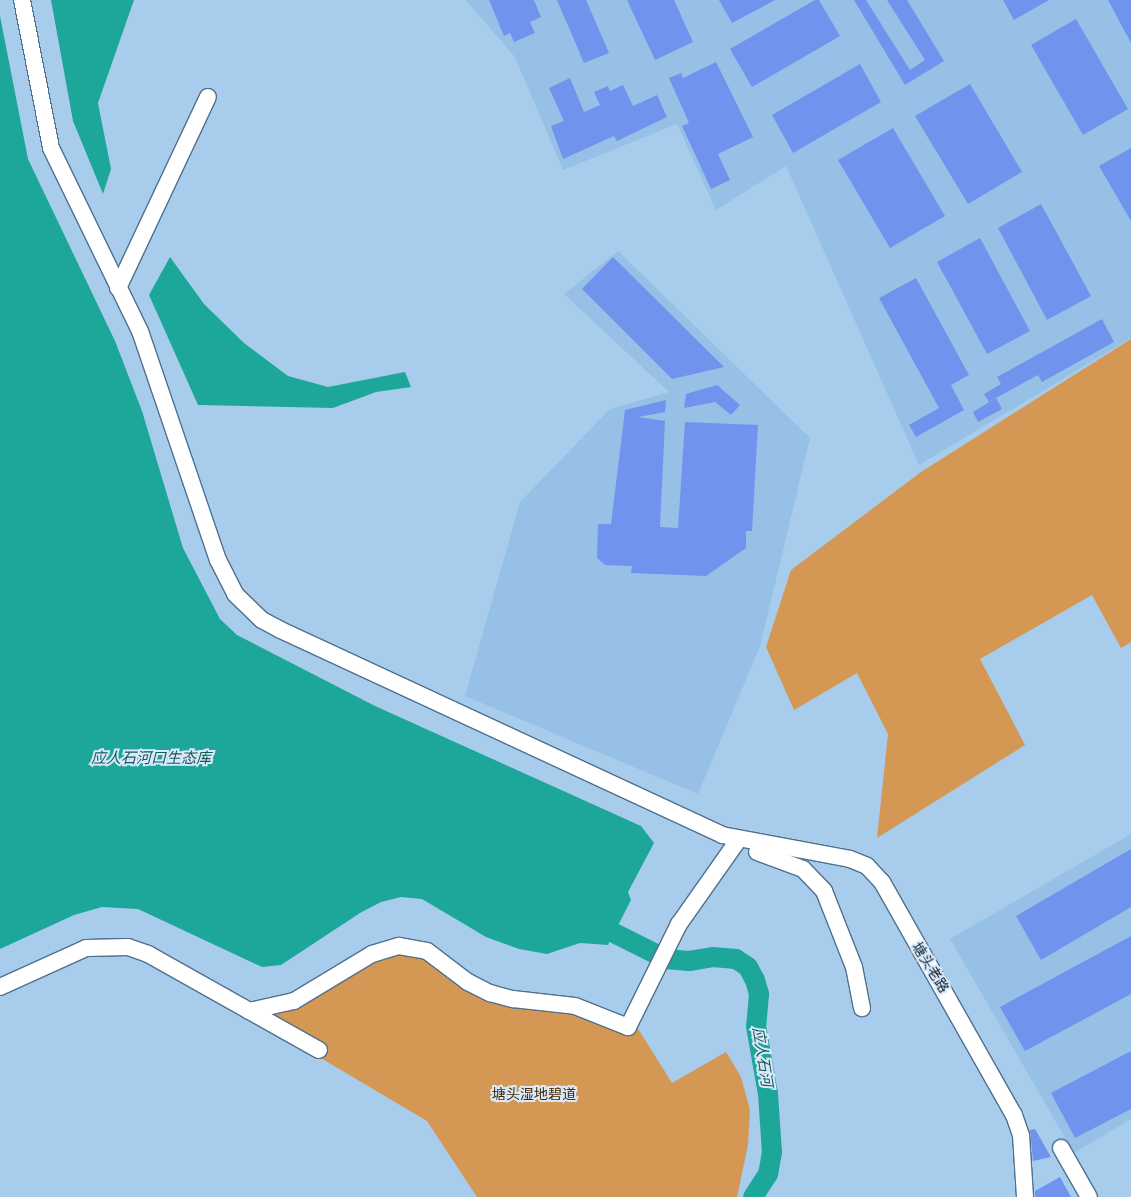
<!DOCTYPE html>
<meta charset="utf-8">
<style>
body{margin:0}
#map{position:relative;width:1131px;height:1197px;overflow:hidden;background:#a8ccec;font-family:Rubik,"Noto Sans SC",sans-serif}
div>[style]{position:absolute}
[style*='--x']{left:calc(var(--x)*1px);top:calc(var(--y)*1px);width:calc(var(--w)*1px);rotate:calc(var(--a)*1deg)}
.built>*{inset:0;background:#96c0e5}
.green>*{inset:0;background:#d59754}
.water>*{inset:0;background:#1da79b}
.river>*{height:20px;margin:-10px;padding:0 10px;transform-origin:10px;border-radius:10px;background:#1da79b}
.building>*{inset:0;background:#7094ed}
.roads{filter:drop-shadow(1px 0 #4f708d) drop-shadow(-1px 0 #4f708d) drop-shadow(0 1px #4f708d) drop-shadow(0 -1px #4f708d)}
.minor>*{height:16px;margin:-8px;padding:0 8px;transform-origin:8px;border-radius:8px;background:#fff}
span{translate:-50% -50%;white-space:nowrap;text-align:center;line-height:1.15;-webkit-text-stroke:4px #d8eafb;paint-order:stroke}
.street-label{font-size:14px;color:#111f2b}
.park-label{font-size:14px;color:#452701}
.water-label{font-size:15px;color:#155a54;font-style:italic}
</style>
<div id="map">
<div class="built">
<div style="clip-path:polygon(466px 0,1131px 0,1131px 338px,919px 465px,786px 166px,716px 210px,677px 124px,563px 170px,515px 57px)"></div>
<div style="clip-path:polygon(618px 251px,810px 438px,760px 646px,698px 794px,465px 696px,520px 502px,610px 409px,669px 392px,564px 294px)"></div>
<div style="clip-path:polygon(1131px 834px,1131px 1119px,1074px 1153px,950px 939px)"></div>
</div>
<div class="green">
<div style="clip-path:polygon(1131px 339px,1131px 642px,1121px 648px,1092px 595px,980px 659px,1025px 745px,877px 838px,888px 734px,857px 673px,794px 710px,766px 647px,791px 570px,921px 472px)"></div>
<div style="clip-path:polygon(399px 938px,430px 943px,473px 975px,493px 985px,514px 991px,577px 997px,632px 1019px,672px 1083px,726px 1052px,741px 1077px,750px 1110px,748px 1145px,737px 1197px,477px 1197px,427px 1121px,243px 1012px,248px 1002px,291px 993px,368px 947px)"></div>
</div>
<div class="water">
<div style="clip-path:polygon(51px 0,134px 0,98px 103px,111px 169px,103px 194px,73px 121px)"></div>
<div style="clip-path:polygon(0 16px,28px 159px,115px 341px,142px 411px,183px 548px,220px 619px,237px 635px,375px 706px,641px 826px,654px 843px,628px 892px,631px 900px,608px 945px,580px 943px,547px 954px,519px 949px,486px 937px,422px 899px,401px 897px,381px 902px,360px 913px,281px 965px,262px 967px,138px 909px,102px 907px,74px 915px,0 949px)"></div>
<div style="clip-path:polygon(170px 257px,204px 304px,244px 343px,288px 376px,328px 387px,405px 372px,411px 387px,376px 392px,333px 408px,198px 405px,149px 295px)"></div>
</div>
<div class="river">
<div style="--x:614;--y:933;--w:58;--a:26.6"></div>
<div style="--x:666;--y:959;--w:23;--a:5"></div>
<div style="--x:689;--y:961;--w:24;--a:-9"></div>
<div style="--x:713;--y:957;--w:23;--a:5"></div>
<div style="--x:736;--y:959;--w:14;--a:34"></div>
<div style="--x:748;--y:967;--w:15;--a:62"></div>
<div style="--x:755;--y:980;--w:15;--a:74"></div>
<div style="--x:759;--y:994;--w:32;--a:95"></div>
<div style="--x:756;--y:1026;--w:69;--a:80"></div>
<div style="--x:768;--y:1094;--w:58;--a:86.1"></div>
<div style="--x:772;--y:1152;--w:22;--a:100"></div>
<div style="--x:768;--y:1174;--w:27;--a:123"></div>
</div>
<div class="building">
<div style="clip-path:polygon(489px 0,534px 0,541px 17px,530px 22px,535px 33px,514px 42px,510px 33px,504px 36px)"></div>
<div style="clip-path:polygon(557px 0,586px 0,609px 53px,584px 63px)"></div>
<div style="clip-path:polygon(627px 0,674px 0,693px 42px,655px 60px)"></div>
<div style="clip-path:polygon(719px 0,775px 0,732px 23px)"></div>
<div style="clip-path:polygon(815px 0,819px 0,840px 36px,752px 87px,730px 49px)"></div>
<div style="clip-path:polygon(854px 0,866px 0,910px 70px,925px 60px,887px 0,907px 0,944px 61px,905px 85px)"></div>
<div style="clip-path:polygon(1003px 0,1049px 0,1014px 20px)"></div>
<div style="clip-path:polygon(1108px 0,1131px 0,1131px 43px)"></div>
<div style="clip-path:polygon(1076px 19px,1128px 109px,1083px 135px,1031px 45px)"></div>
<div style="clip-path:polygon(716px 62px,753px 137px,718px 154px,730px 180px,711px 189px,682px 126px,689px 123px,669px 78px,681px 73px,683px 78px)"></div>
<div style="clip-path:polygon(860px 64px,881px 102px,793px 153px,772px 115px)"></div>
<div style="clip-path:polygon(570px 78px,584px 112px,600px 105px,594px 92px,608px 86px,610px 91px,623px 85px,633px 106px,657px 95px,667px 117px,617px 141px,614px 136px,563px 159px,551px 126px,564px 121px,549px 88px)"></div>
<div style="clip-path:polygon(970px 84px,1022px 172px,968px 204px,915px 116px)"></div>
<div style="clip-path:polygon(893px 128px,945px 216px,890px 248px,838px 160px)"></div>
<div style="clip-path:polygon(1131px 148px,1131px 221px,1099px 166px)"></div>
<div style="clip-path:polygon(1041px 204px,1091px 296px,1047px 320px,998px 228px)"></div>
<div style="clip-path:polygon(980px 238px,1030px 331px,987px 354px,937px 262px)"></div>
<div style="clip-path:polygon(613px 257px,724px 367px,672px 379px,582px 289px)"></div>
<div style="clip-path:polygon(916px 278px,969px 375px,951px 385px,964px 410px,916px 437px,909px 425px,939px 408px,879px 298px)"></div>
<div style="clip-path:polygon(1102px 319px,1114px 342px,1042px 382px,1038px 375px,989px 402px,984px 394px,1001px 384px,997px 377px)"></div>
<div style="clip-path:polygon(717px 385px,740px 405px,731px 415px,715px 402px,684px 408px,686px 394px)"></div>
<div style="clip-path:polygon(996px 398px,1002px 409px,978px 422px,973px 412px)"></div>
<div style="clip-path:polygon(666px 400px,665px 412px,638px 417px,665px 421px,660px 527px,678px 528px,685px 422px,758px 425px,752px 531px,746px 531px,746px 548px,706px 576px,631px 573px,632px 566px,605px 565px,597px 558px,598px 524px,611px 524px,625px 410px)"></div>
<div style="clip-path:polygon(1131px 849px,1131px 907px,1041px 960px,1016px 916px)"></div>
<div style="clip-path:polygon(1131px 936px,1131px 994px,1025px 1051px,1000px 1007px)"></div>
<div style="clip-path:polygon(1131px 1051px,1131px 1109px,1075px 1138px,1051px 1093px)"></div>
<div style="clip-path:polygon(1035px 1129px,1051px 1157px,1033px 1161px,1030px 1130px)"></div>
<div style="clip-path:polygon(1060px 1177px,1071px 1197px,1035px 1197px,1035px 1191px)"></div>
</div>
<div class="roads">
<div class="minor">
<div style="--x:22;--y:0;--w:151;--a:78.9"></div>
<div style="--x:51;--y:148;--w:203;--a:64.1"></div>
<div style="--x:140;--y:331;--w:242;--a:71.2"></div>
<div style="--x:218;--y:560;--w:38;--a:63"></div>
<div style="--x:235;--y:594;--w:37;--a:44"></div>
<div style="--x:262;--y:620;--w:21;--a:28"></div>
<div style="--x:281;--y:630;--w:486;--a:24.9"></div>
<div style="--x:722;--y:835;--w:130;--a:10.6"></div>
<div style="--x:850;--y:859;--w:18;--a:22"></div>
<div style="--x:867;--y:866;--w:22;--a:47"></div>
<div style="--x:882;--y:882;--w:268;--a:60.5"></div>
<div style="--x:1014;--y:1115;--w:21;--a:71"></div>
<div style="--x:1021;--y:1135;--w:62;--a:86.3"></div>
<div style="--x:118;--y:288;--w:211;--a:-64.8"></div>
<div style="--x:757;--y:852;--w:49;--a:20.3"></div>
<div style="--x:803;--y:869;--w:30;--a:46"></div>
<div style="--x:824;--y:891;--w:82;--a:68.5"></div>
<div style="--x:854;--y:967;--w:42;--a:79"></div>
<div style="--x:0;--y:987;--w:94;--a:-24.4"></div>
<div style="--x:86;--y:948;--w:42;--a:-1.4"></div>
<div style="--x:128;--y:947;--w:21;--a:19"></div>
<div style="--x:148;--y:954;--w:196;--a:29.3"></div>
<div style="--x:249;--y:1011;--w:46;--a:-12.5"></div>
<div style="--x:294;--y:1001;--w:91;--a:-31.1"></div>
<div style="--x:372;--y:954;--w:28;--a:-17"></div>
<div style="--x:399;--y:946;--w:28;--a:10"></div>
<div style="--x:427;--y:951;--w:51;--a:37.1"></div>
<div style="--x:468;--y:982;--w:25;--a:27"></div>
<div style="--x:490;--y:993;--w:24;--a:15"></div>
<div style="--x:513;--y:999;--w:62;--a:6.4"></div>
<div style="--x:575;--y:1006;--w:57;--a:21.6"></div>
<div style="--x:628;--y:1027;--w:115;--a:-63.7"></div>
<div style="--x:679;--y:924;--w:104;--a:-54.8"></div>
<div style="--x:1061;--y:1148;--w:56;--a:60.3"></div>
</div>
</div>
<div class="street-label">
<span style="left:930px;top:968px;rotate:58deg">塘头老路</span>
</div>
<div class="park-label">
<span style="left:534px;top:1095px">塘头湿地碧道</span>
</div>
<div class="water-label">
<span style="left:151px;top:759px">应人石河口生态库</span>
<span style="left:762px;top:1057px;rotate:81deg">应人石河</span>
</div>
</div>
